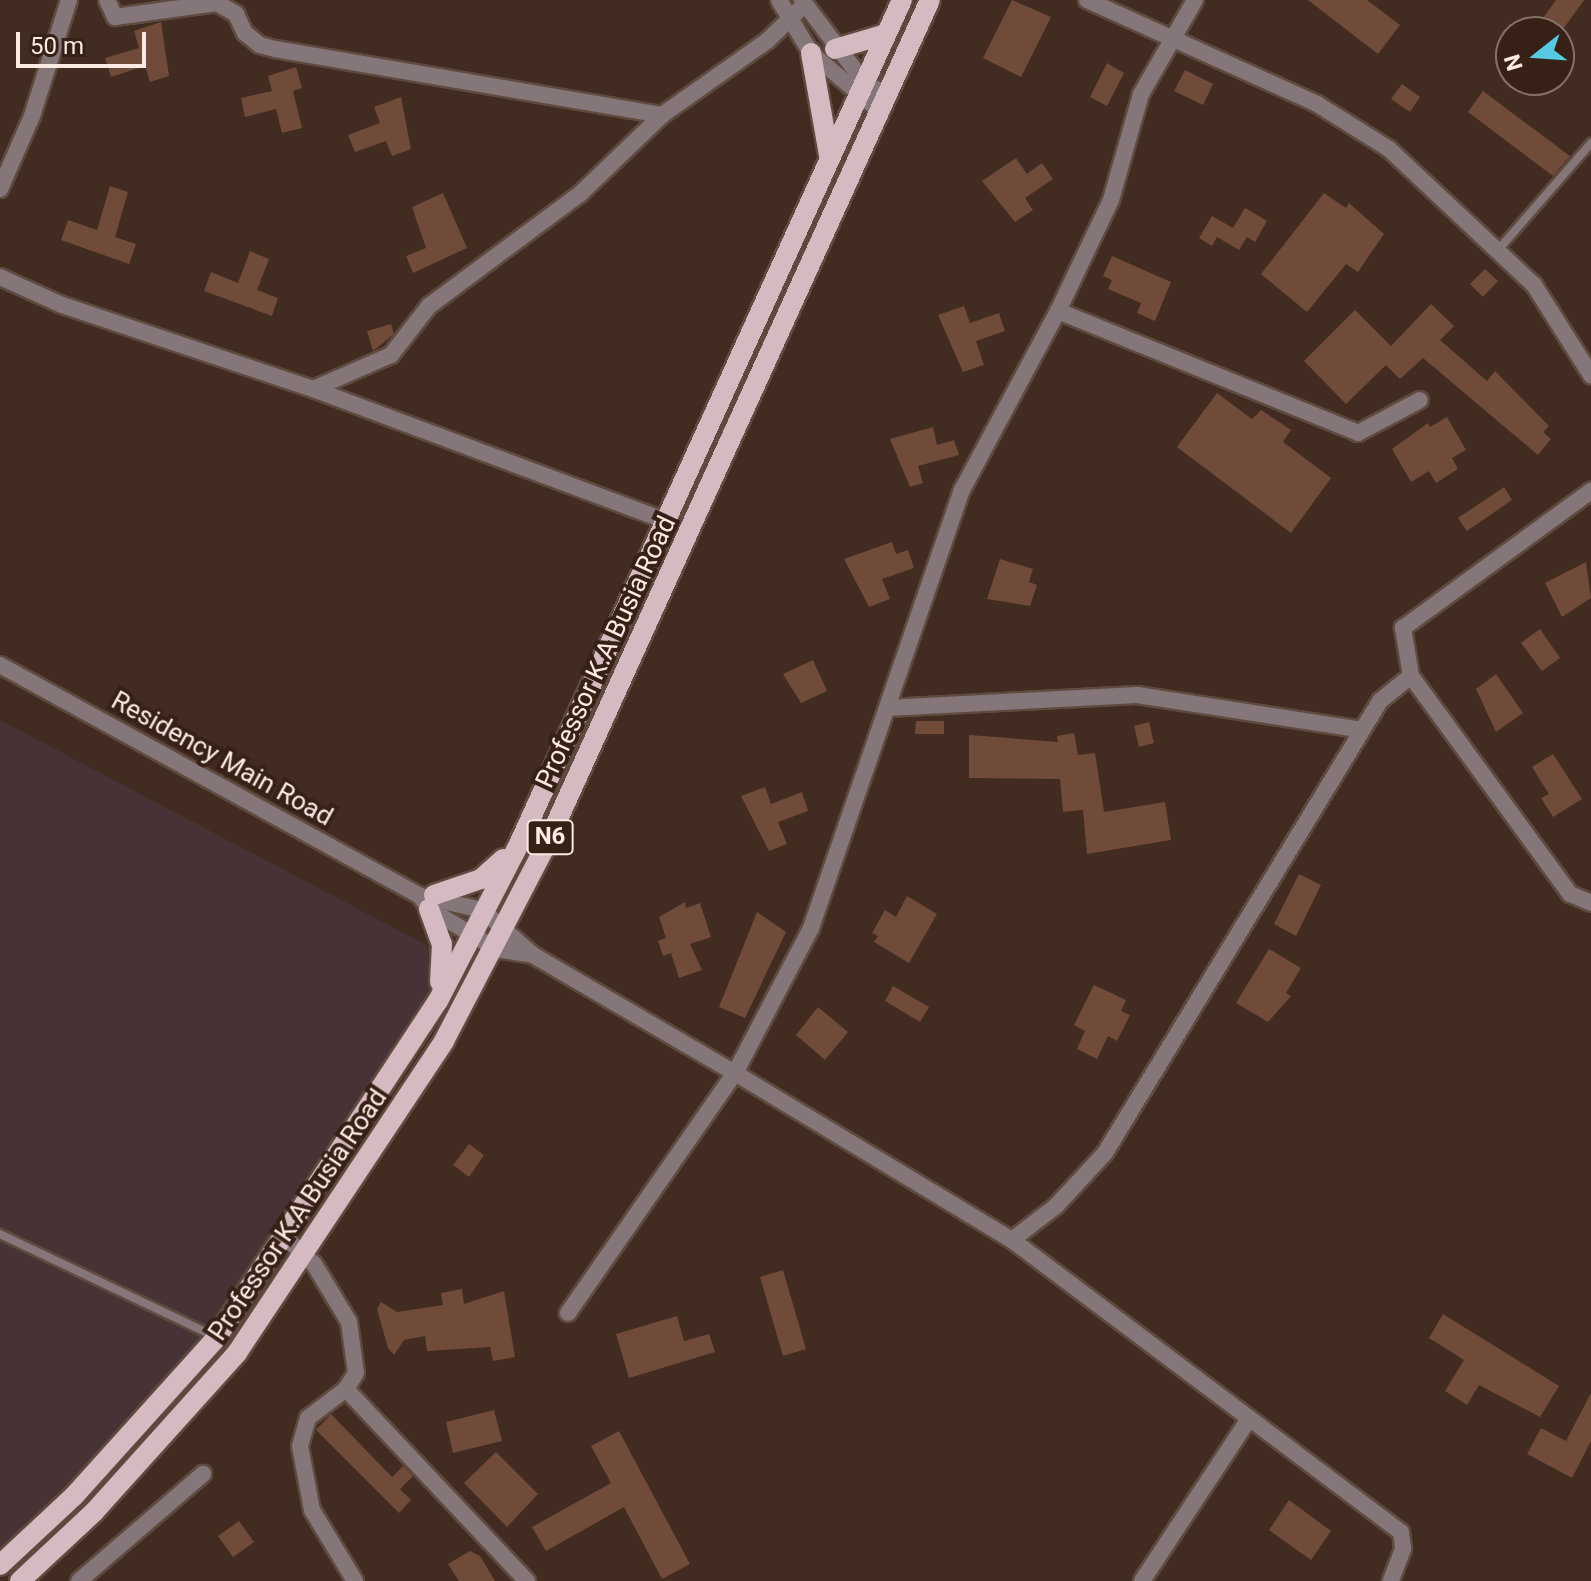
<!DOCTYPE html>
<style>
body{margin:0}
#map{position:relative;width:1591px;height:1581px;overflow:hidden;background:#422b20;font-family:Roboto,sans-serif}
div>[style]{position:absolute}
[style*='--x']{left:calc(var(--x)*1px);top:calc(var(--y)*1px);width:calc(var(--w)*1px);rotate:calc(var(--a)*1deg)}
.education>*{inset:0;background:#473335}
.building>*{inset:0;background:#714b39}
.roads{filter:drop-shadow(2px 0 #5f4a3f) drop-shadow(-2px 0 #5f4a3f) drop-shadow(0 2px #5f4a3f) drop-shadow(0 -2px #5f4a3f)}
.service>*{height:8px;margin:-4px;padding:0 4px;transform-origin:4px;border-radius:4px;background:#847679}
.minor>*{height:16px;margin:-8px;padding:0 8px;transform-origin:8px;border-radius:8px;background:#847679}
.primary>*{height:20px;margin:-10px;padding:0 10px;transform-origin:10px;border-radius:10px;background:#d6bac1}
span{translate:-50% -50%;white-space:nowrap;text-align:center;line-height:1.15;-webkit-text-stroke:8px #372117;paint-order:stroke}
.shield-label span{padding:2px 6px;background:#372117;border:2px solid;border-radius:6px;-webkit-text-stroke-width:0}
.shield-label{font-size:24px;color:#faeae3;font-weight:700}
.street-label{font-size:26px;color:#faeae3}
.north{position:absolute;left:1495px;top:16px;width:80px;height:80px;box-sizing:border-box;background:#372117;border:2px solid #857169;border-radius:50%;rotate:253deg;font-size:22px;font-weight:700;line-height:32px;text-align:center;color:#faeae3}
.north::after{content:'';display:block;margin:auto;width:28px;height:36px;background:#57c9e2;clip-path:polygon(50% 0,100% 100%,50% 72%,0 100%)}
.scale{position:absolute;left:16px;top:32px;width:130px;height:36px;box-sizing:border-box;border:4px solid #faeae3;border-top:0;padding-left:10px;font-size:24px;line-height:28px;white-space:nowrap;color:#faeae3;-webkit-text-stroke:6px #372117;paint-order:stroke}
</style>
<div id="map">
<div class="education">
<div style="clip-path:polygon(0 720px,451px 958px,221px 1315px,75px 1495px,0 1552px)"></div>
</div>
<div class="building">
<div style="clip-path:polygon(1012px 0,1051px 17px,1021px 77px,983px 58px)"></div>
<div style="clip-path:polygon(1308px 0,1367px 0,1400px 25px,1378px 54px)"></div>
<div style="clip-path:polygon(1556px 0,1584px 0,1561px 32px,1533px 32px)"></div>
<div style="clip-path:polygon(161px 22px,169px 76px,150px 82px,145px 66px,111px 77px,105px 58px,139px 48px,134px 31px)"></div>
<div style="clip-path:polygon(1107px 63px,1124px 73px,1107px 106px,1090px 97px)"></div>
<div style="clip-path:polygon(296px 67px,302px 88px,293px 91px,302px 128px,282px 133px,276px 109px,245px 117px,241px 98px,272px 91px,268px 76px)"></div>
<div style="clip-path:polygon(1185px 70px,1213px 84px,1203px 105px,1174px 91px)"></div>
<div style="clip-path:polygon(1402px 84px,1420px 97px,1410px 112px,1391px 99px)"></div>
<div style="clip-path:polygon(1483px 91px,1570px 156px,1553px 176px,1468px 112px)"></div>
<div style="clip-path:polygon(401px 97px,411px 149px,392px 156px,386px 141px,355px 152px,348px 135px,380px 123px,374px 107px)"></div>
<div style="clip-path:polygon(1016px 158px,1027px 174px,1042px 163px,1053px 179px,1025px 198px,1033px 210px,1015px 222px,982px 181px)"></div>
<div style="clip-path:polygon(110px 186px,128px 192px,115px 237px,136px 244px,129px 264px,61px 240px,68px 220px,97px 230px)"></div>
<div style="clip-path:polygon(443px 193px,467px 248px,413px 273px,406px 256px,426px 248px,412px 207px)"></div>
<div style="clip-path:polygon(1324px 193px,1346px 208px,1349px 203px,1384px 234px,1358px 272px,1346px 264px,1307px 312px,1261px 274px)"></div>
<div style="clip-path:polygon(1245px 208px,1267px 221px,1255px 242px,1247px 237px,1239px 250px,1217px 237px,1212px 246px,1199px 238px,1212px 216px,1233px 228px)"></div>
<div style="clip-path:polygon(250px 251px,269px 259px,257px 290px,278px 298px,272px 316px,204px 291px,211px 272px,238px 283px)"></div>
<div style="clip-path:polygon(1112px 256px,1171px 282px,1155px 321px,1137px 313px,1141px 303px,1108px 289px,1112px 280px,1103px 276px)"></div>
<div style="clip-path:polygon(1485px 269px,1498px 281px,1483px 297px,1470px 284px)"></div>
<div style="clip-path:polygon(1431px 304px,1454px 326px,1440px 340px,1487px 381px,1495px 371px,1549px 426px,1543px 432px,1551px 439px,1538px 455px,1423px 358px,1400px 379px,1386px 365px,1346px 404px,1304px 361px,1355px 310px,1391px 346px)"></div>
<div style="clip-path:polygon(964px 306px,970px 323px,999px 313px,1005px 331px,976px 341px,984px 365px,963px 372px,938px 315px)"></div>
<div style="clip-path:polygon(391px 324px,394px 334px,373px 351px,367px 331px)"></div>
<div style="clip-path:polygon(1217px 393px,1252px 419px,1261px 410px,1291px 430px,1283px 442px,1331px 478px,1291px 533px,1177px 447px)"></div>
<div style="clip-path:polygon(1447px 417px,1466px 450px,1452px 458px,1458px 469px,1436px 483px,1429px 471px,1411px 482px,1392px 449px,1428px 423px,1430px 427px)"></div>
<div style="clip-path:polygon(933px 427px,937px 445px,954px 440px,959px 455px,918px 466px,923px 483px,910px 487px,890px 439px)"></div>
<div style="clip-path:polygon(1504px 487px,1512px 500px,1467px 531px,1458px 518px)"></div>
<div style="clip-path:polygon(892px 542px,896px 554px,908px 550px,914px 568px,882px 579px,890px 599px,869px 607px,844px 559px)"></div>
<div style="clip-path:polygon(1000px 559px,1033px 569px,1029px 582px,1037px 585px,1030px 606px,987px 599px)"></div>
<div style="clip-path:polygon(1586px 562px,1591px 598px,1562px 617px,1545px 583px)"></div>
<div style="clip-path:polygon(1540px 629px,1560px 658px,1542px 671px,1521px 643px)"></div>
<div style="clip-path:polygon(813px 660px,827px 691px,801px 703px,783px 674px)"></div>
<div style="clip-path:polygon(1496px 674px,1523px 713px,1496px 732px,1476px 689px)"></div>
<div style="clip-path:polygon(916px 721px,944px 721px,944px 734px,915px 734px)"></div>
<div style="clip-path:polygon(1149px 722px,1154px 743px,1139px 747px,1134px 726px)"></div>
<div style="clip-path:polygon(1074px 733px,1078px 755px,1095px 753px,1104px 812px,1165px 802px,1171px 840px,1087px 854px,1083px 810px,1063px 812px,1060px 779px,969px 778px,969px 735px,1058px 742px,1057px 736px)"></div>
<div style="clip-path:polygon(1553px 754px,1582px 799px,1553px 817px,1541px 798px,1549px 794px,1532px 767px)"></div>
<div style="clip-path:polygon(765px 787px,771px 804px,802px 792px,808px 811px,778px 822px,787px 844px,769px 851px,741px 796px)"></div>
<div style="clip-path:polygon(1299px 874px,1321px 885px,1296px 936px,1274px 924px)"></div>
<div style="clip-path:polygon(907px 896px,937px 914px,909px 963px,874px 942px,878px 936px,872px 933px,885px 910px,896px 917px)"></div>
<div style="clip-path:polygon(685px 902px,686px 908px,700px 903px,711px 937px,690px 944px,702px 970px,679px 978px,671px 953px,663px 956px,658px 941px,666px 938px,659px 917px)"></div>
<div style="clip-path:polygon(757px 912px,786px 932px,745px 1018px,719px 1007px)"></div>
<div style="clip-path:polygon(1269px 949px,1301px 968px,1286px 993px,1291px 996px,1268px 1022px,1236px 1003px)"></div>
<div style="clip-path:polygon(1094px 985px,1126px 1000px,1121px 1011px,1130px 1015px,1117px 1041px,1108px 1036px,1097px 1059px,1077px 1049px,1085px 1031px,1074px 1025px)"></div>
<div style="clip-path:polygon(893px 986px,929px 1007px,920px 1022px,885px 1001px)"></div>
<div style="clip-path:polygon(818px 1007px,848px 1032px,825px 1060px,796px 1035px)"></div>
<div style="clip-path:polygon(469px 1144px,484px 1155px,469px 1177px,453px 1165px)"></div>
<div style="clip-path:polygon(783px 1270px,806px 1349px,783px 1356px,760px 1277px)"></div>
<div style="clip-path:polygon(462px 1289px,464px 1304px,504px 1291px,515px 1357px,493px 1361px,490px 1347px,427px 1351px,425px 1336px,404px 1340px,394px 1355px,388px 1348px,377px 1309px,381px 1302px,397px 1312px,443px 1305px,441px 1293px)"></div>
<div style="clip-path:polygon(1443px 1314px,1559px 1386px,1540px 1417px,1479px 1385px,1467px 1405px,1445px 1391px,1464px 1360px,1429px 1338px)"></div>
<div style="clip-path:polygon(677px 1316px,684px 1341px,709px 1334px,715px 1352px,629px 1378px,616px 1334px)"></div>
<div style="clip-path:polygon(1591px 1393px,1591px 1441px,1572px 1478px,1527px 1454px,1541px 1428px,1566px 1441px)"></div>
<div style="clip-path:polygon(494px 1410px,502px 1441px,453px 1453px,446px 1422px)"></div>
<div style="clip-path:polygon(331px 1414px,392px 1477px,403px 1466px,413px 1476px,400px 1489px,411px 1500px,399px 1513px,316px 1430px)"></div>
<div style="clip-path:polygon(619px 1431px,690px 1564px,662px 1579px,624px 1507px,546px 1551px,532px 1527px,611px 1483px,591px 1446px)"></div>
<div style="clip-path:polygon(496px 1452px,538px 1494px,507px 1527px,464px 1483px)"></div>
<div style="clip-path:polygon(1289px 1500px,1331px 1531px,1311px 1560px,1269px 1530px)"></div>
<div style="clip-path:polygon(239px 1521px,254px 1542px,233px 1557px,218px 1536px)"></div>
<div style="clip-path:polygon(470px 1551px,480px 1556px,495px 1581px,459px 1581px,448px 1564px)"></div>
</div>
<div class="roads">
<div class="service">
<div style="--x:1498;--y:250;--w:142;--a:-49"></div>
<div style="--x:0;--y:1234;--w:239;--a:25.5"></div>
</div>
<div class="minor">
<div style="--x:107;--y:0;--w:19;--a:65"></div>
<div style="--x:115;--y:17;--w:103;--a:-7.8"></div>
<div style="--x:217;--y:3;--w:22;--a:30"></div>
<div style="--x:236;--y:14;--w:21;--a:65"></div>
<div style="--x:245;--y:33;--w:19;--a:39"></div>
<div style="--x:260;--y:45;--w:16;--a:15"></div>
<div style="--x:275;--y:49;--w:393;--a:9.7"></div>
<div style="--x:662;--y:115;--w:128;--a:-35.2"></div>
<div style="--x:767;--y:41;--w:53;--a:-44.2"></div>
<div style="--x:779;--y:0;--w:62;--a:58.9"></div>
<div style="--x:811;--y:53;--w:87;--a:40.3"></div>
<div style="--x:802;--y:0;--w:103;--a:52.9"></div>
<div style="--x:864;--y:82;--w:23;--a:31"></div>
<div style="--x:1087;--y:0;--w:252;--a:24.3"></div>
<div style="--x:1317;--y:104;--w:85;--a:32"></div>
<div style="--x:1389;--y:149;--w:199;--a:43.2"></div>
<div style="--x:1534;--y:285;--w:107;--a:57.7"></div>
<div style="--x:0;--y:189;--w:80;--a:-66.3"></div>
<div style="--x:32;--y:116;--w:122;--a:-72.3"></div>
<div style="--x:0;--y:277;--w:68;--a:24.3"></div>
<div style="--x:62;--y:305;--w:265;--a:18.5"></div>
<div style="--x:313;--y:389;--w:375;--a:20.5"></div>
<div style="--x:1058;--y:311;--w:324;--a:22.1"></div>
<div style="--x:1358;--y:433;--w:70;--a:-28"></div>
<div style="--x:313;--y:389;--w:85;--a:-23.6"></div>
<div style="--x:391;--y:355;--w:62;--a:-52.2"></div>
<div style="--x:429;--y:306;--w:188;--a:-36.6"></div>
<div style="--x:580;--y:194;--w:114;--a:-43.9"></div>
<div style="--x:0;--y:665;--w:479;--a:28.8"></div>
<div style="--x:420;--y:896;--w:16;--a:55"></div>
<div style="--x:429;--y:909;--w:78;--a:30.8"></div>
<div style="--x:496;--y:949;--w:37;--a:9"></div>
<div style="--x:1411;--y:676;--w:270;--a:53.9"></div>
<div style="--x:1570;--y:894;--w:23;--a:23"></div>
<div style="--x:887;--y:708;--w:250;--a:-3"></div>
<div style="--x:1137;--y:695;--w:228;--a:8.8"></div>
<div style="--x:420;--y:896;--w:64;--a:12.7"></div>
<div style="--x:482;--y:910;--w:68;--a:41.4"></div>
<div style="--x:533;--y:955;--w:234;--a:30.3"></div>
<div style="--x:735;--y:1073;--w:164;--a:-62.3"></div>
<div style="--x:811;--y:928;--w:463;--a:-71"></div>
<div style="--x:962;--y:490;--w:203;--a:-61.8"></div>
<div style="--x:1058;--y:311;--w:123;--a:-64.5"></div>
<div style="--x:1111;--y:200;--w:110;--a:-74.2"></div>
<div style="--x:1141;--y:94;--w:108;--a:-60.1"></div>
<div style="--x:285;--y:1237;--w:40;--a:43"></div>
<div style="--x:314;--y:1264;--w:68;--a:58.9"></div>
<div style="--x:349;--y:1322;--w:51;--a:82.2"></div>
<div style="--x:356;--y:1373;--w:19;--a:122"></div>
<div style="--x:346;--y:1389;--w:48;--a:142.7"></div>
<div style="--x:308;--y:1418;--w:29;--a:106"></div>
<div style="--x:300;--y:1446;--w:65;--a:79.4"></div>
<div style="--x:312;--y:1510;--w:83;--a:58.8"></div>
<div style="--x:1012;--y:1240;--w:486;--a:36.9"></div>
<div style="--x:1401;--y:1532;--w:17;--a:83"></div>
<div style="--x:1403;--y:1549;--w:34;--a:111"></div>
<div style="--x:568;--y:1313;--w:292;--a:-55.2"></div>
<div style="--x:735;--y:1073;--w:323;--a:31.1"></div>
<div style="--x:1012;--y:1240;--w:56;--a:-37.7"></div>
<div style="--x:1056;--y:1206;--w:72;--a:-47.2"></div>
<div style="--x:1105;--y:1153;--w:529;--a:-58.68"></div>
<div style="--x:1380;--y:701;--w:40;--a:-39"></div>
<div style="--x:1411;--y:676;--w:49;--a:-99.5"></div>
<div style="--x:1403;--y:628;--w:233;--a:-36.1"></div>
<div style="--x:346;--y:1389;--w:264;--a:46.7"></div>
<div style="--x:79;--y:1581;--w:164;--a:-40.8"></div>
<div style="--x:1142;--y:1581;--w:191;--a:-56.6"></div>
</div>
<div class="primary">
<div style="--x:835;--y:49;--w:53;--a:-16.4"></div>
<div style="--x:811;--y:53;--w:104;--a:80"></div>
<div style="--x:434;--y:895;--w:50;--a:-18.8"></div>
<div style="--x:481;--y:879;--w:30;--a:-42"></div>
<div style="--x:429;--y:909;--w:37;--a:70"></div>
<div style="--x:442;--y:944;--w:38;--a:93"></div>
<div style="--x:0;--y:1565;--w:101;--a:-43"></div>
<div style="--x:74;--y:1496;--w:214;--a:-48"></div>
<div style="--x:217;--y:1337;--w:402;--a:-56.7"></div>
<div style="--x:438;--y:1001;--w:179;--a:-62.7"></div>
<div style="--x:520;--y:842;--w:925;--a:-65.6"></div>
<div style="--x:20;--y:1581;--w:101;--a:-43"></div>
<div style="--x:94;--y:1512;--w:214;--a:-48"></div>
<div style="--x:237;--y:1353;--w:374;--a:-56.4"></div>
<div style="--x:444;--y:1041;--w:228;--a:-62.5"></div>
<div style="--x:549;--y:839;--w:921;--a:-65.58"></div>
</div>
</div>
<div class="shield-label">
<span style="left:550px;top:837px">N6</span>
</div>
<div class="street-label">
<span style="left:606px;top:652px;rotate:-65deg">Professor K.A Busia Road</span>
<span style="left:222px;top:759px;rotate:29deg">Residency Main Road</span>
<span style="left:298px;top:1215px;rotate:-56deg">Professor K.A Busia Road</span>
</div>
<div class="north">N</div>
<div class="scale">50 m</div>
</div>
